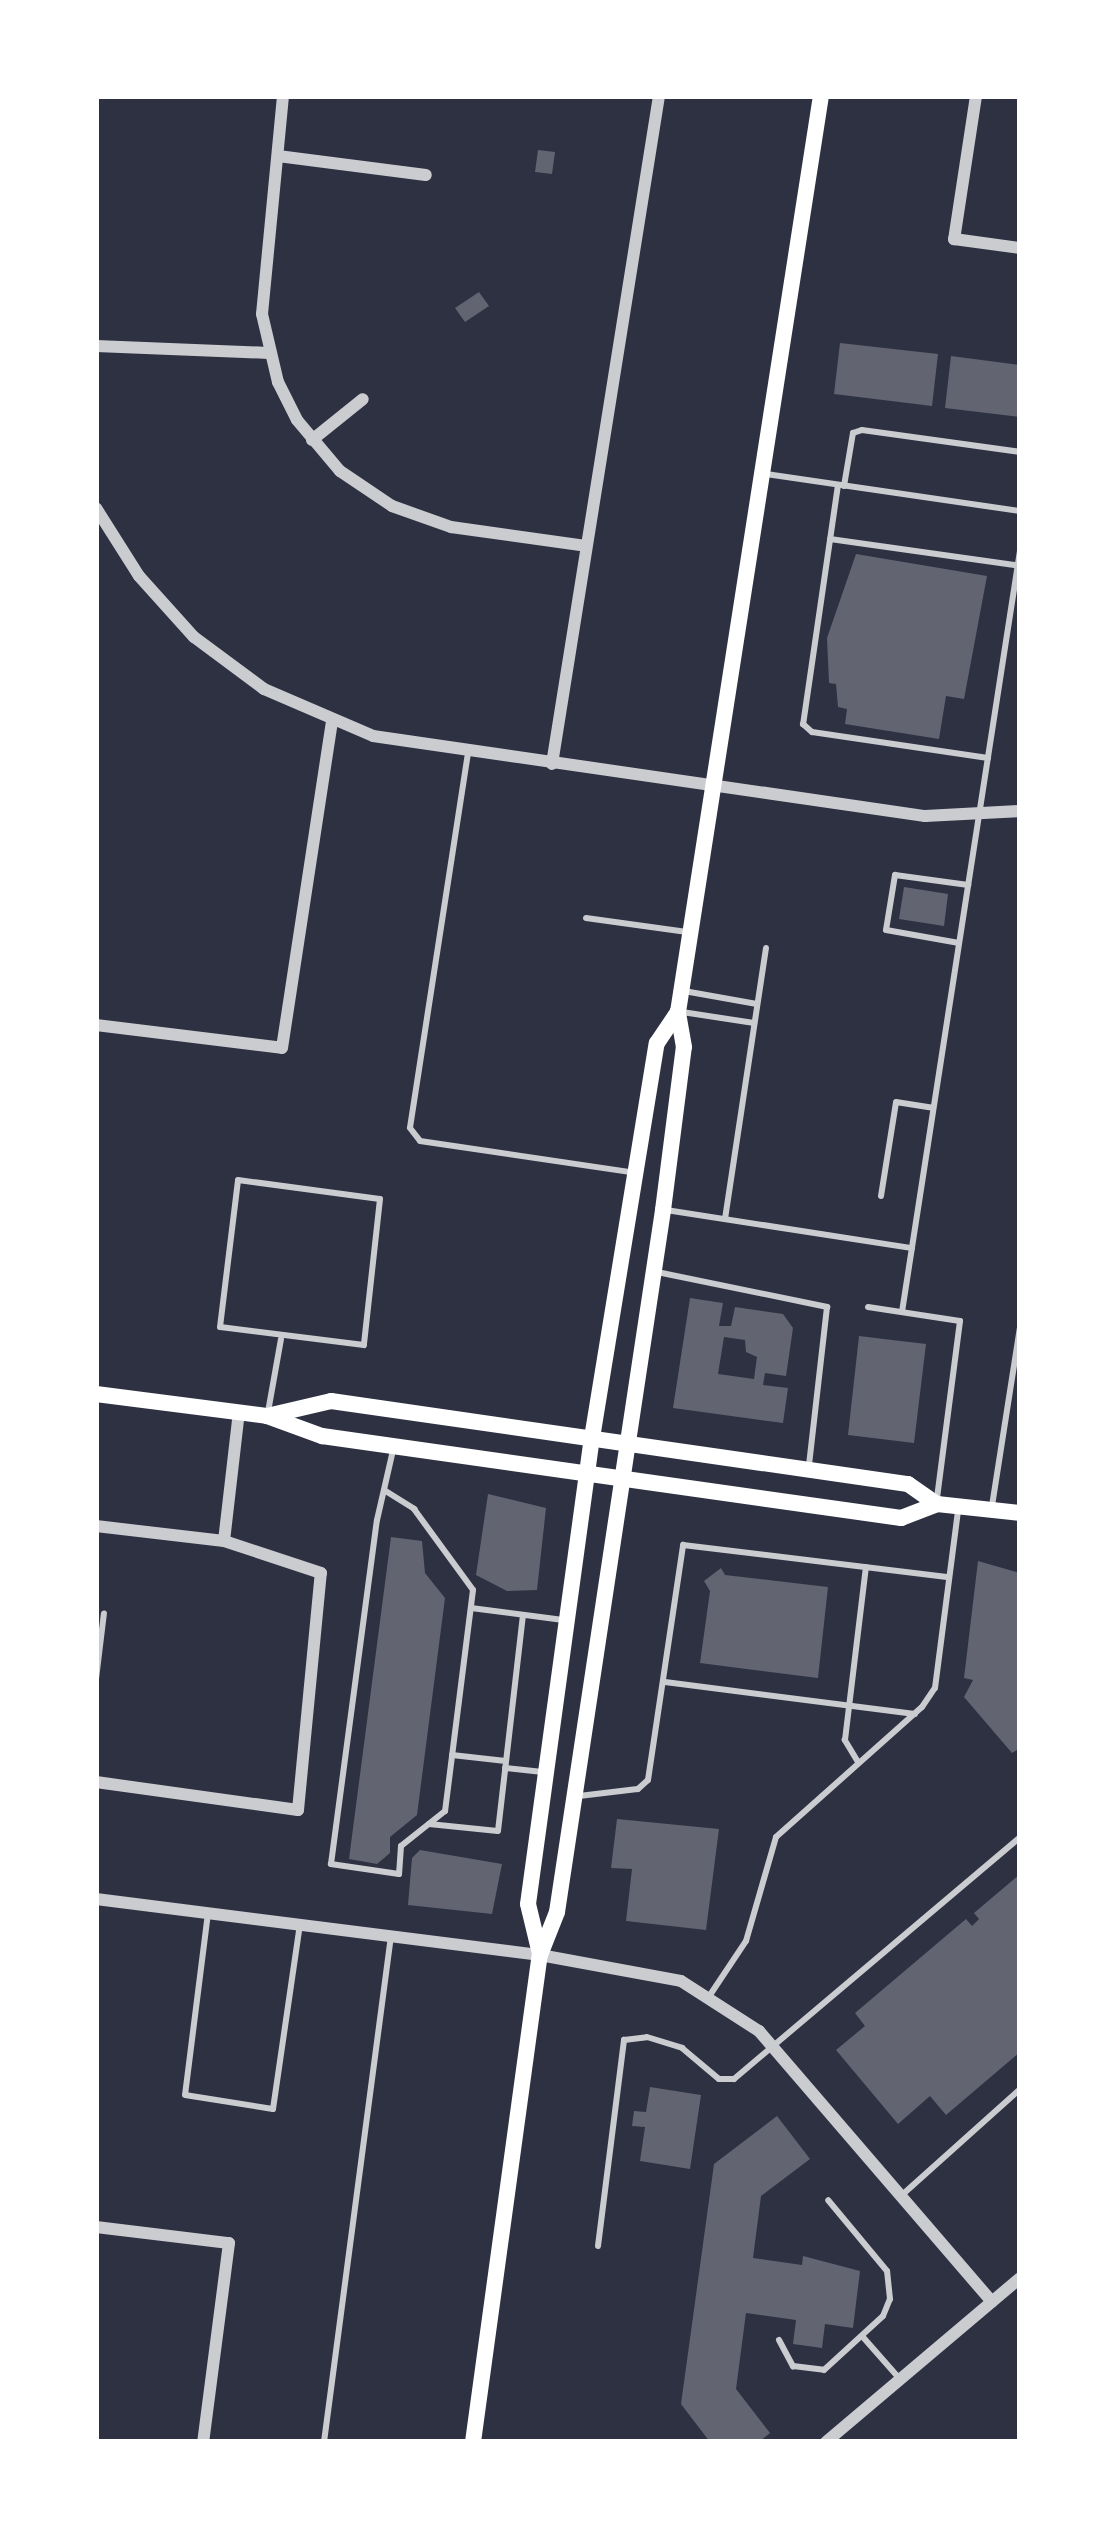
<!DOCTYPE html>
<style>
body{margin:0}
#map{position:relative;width:1116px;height:2538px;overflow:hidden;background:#2d3142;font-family:"PT Sans",sans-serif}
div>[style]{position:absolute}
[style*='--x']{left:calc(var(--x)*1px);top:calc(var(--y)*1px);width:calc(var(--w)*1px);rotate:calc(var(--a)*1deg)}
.building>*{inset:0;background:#626471}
.service>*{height:6px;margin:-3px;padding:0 3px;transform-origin:3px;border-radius:3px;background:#caccd0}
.minor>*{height:12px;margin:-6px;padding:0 6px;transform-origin:6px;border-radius:6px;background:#caccd0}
.secondary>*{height:16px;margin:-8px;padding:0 8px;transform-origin:8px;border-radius:8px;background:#fff}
span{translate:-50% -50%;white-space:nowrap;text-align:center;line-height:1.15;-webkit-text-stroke:9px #fff;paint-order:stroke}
.frame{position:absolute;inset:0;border:99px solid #fff;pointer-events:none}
</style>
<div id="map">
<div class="building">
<div style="clip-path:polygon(538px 150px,555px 152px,552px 174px,535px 172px)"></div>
<div style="clip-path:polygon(479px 292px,489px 306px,465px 322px,455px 308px)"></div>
<div style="clip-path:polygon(840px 343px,938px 354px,932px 406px,834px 394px)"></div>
<div style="clip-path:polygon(951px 356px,1020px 365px,1020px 417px,945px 408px)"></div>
<div style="clip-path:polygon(856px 554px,987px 576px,964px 699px,946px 696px,939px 739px,845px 724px,847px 709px,838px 707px,836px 684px,829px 683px,827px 638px)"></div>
<div style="clip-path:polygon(904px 887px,948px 894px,944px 926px,899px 919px)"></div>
<div style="clip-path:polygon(evenodd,690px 1298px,723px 1303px,719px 1326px,731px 1326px,735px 1307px,783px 1314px,793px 1328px,786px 1376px,765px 1373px,763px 1385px,788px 1388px,783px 1423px,673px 1408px,690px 1298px,724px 1337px,745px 1340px,746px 1352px,757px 1357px,754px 1379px,718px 1374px,724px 1337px)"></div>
<div style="clip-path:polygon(859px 1336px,926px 1344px,914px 1443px,848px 1435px)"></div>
<div style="clip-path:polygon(488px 1494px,546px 1508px,537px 1590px,507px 1591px,476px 1575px)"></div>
<div style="clip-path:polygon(391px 1537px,422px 1541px,425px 1573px,445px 1598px,417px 1815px,390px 1837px,390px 1853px,377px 1864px,349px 1859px)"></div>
<div style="clip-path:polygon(978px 1561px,1020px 1573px,1020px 1748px,1012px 1753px,964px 1697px,973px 1680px,964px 1678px)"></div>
<div style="clip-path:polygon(721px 1568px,725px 1575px,828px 1587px,818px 1678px,700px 1663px,710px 1591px,704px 1581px)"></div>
<div style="clip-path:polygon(617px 1819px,719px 1829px,706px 1930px,626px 1921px,632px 1869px,611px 1868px)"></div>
<div style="clip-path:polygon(420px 1850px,502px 1864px,492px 1914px,408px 1905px,412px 1858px)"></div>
<div style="clip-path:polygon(1020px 1874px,1020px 2052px,946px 2115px,930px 2096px,898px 2124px,836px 2050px,865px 2026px,855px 2013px,966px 1919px,972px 1926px,979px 1919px,974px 1913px)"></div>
<div style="clip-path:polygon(650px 2087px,701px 2095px,690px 2169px,640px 2161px,645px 2127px,632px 2126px,634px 2111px,646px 2112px)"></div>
<div style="clip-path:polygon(777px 2116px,810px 2159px,761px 2196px,753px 2258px,802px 2265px,803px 2256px,860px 2271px,853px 2328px,825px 2324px,822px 2348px,793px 2344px,796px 2320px,746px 2313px,736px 2389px,770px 2433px,759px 2442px,710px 2442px,681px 2404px,714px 2164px)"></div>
</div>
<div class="service">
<div style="--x:766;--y:474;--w:257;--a:8.3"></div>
<div style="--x:838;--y:485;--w:242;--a:98.3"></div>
<div style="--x:803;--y:724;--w:12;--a:42"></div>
<div style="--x:812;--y:732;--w:178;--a:8.4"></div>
<div style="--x:844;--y:486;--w:54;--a:-80.4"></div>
<div style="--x:853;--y:433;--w:9;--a:-18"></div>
<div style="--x:862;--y:430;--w:160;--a:7.9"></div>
<div style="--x:830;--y:539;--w:188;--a:8"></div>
<div style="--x:468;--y:753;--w:379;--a:98.8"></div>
<div style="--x:410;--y:1128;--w:16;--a:52"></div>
<div style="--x:420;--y:1141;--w:213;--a:8.4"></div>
<div style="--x:586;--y:918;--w:102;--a:7.9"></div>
<div style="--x:959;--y:943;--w:74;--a:-169.9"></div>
<div style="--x:886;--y:930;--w:56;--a:-80.7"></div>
<div style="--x:895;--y:875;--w:74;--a:7.8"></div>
<div style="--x:684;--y:991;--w:74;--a:10.1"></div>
<div style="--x:682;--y:1012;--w:73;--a:8.7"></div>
<div style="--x:238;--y:1180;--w:143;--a:7.6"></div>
<div style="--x:380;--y:1199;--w:147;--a:96.3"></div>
<div style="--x:364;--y:1345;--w:145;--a:-172.9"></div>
<div style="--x:220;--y:1327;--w:148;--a:-83"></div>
<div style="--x:881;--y:1196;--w:95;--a:-80.9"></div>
<div style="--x:896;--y:1102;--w:37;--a:9"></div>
<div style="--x:666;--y:1210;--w:249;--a:8.8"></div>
<div style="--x:725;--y:1219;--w:274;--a:-81.4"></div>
<div style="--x:657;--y:1272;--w:174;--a:11.6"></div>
<div style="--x:827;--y:1307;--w:159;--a:96.5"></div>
<div style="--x:868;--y:1307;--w:93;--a:8.7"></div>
<div style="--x:960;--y:1321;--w:179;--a:97.4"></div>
<div style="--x:902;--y:1312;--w:770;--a:-81.19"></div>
<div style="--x:268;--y:1412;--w:74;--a:-79.9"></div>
<div style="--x:384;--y:1490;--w:36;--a:32"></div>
<div style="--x:414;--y:1509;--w:100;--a:53.9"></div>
<div style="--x:473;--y:1590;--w:223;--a:97.2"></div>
<div style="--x:445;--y:1811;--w:56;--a:141.5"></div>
<div style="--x:401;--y:1846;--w:28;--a:94"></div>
<div style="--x:399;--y:1874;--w:69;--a:-171.6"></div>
<div style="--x:331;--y:1864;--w:347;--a:-82.4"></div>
<div style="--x:377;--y:1520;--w:72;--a:-77.1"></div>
<div style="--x:992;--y:1506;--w:180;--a:-81.1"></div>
<div style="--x:471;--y:1608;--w:93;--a:7.4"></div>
<div style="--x:96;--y:1679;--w:66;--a:-83.1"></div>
<div style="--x:665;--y:1682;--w:252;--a:7.3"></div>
<div style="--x:452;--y:1755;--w:54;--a:6.3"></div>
<div style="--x:858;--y:1762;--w:26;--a:-121"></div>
<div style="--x:845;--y:1740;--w:174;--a:-83.1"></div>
<div style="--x:505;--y:1768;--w:38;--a:6"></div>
<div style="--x:579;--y:1796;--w:59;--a:-6.8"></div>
<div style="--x:638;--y:1789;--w:13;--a:-42"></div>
<div style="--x:648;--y:1780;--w:238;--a:-81.5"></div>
<div style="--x:683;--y:1545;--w:268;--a:6.9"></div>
<div style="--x:429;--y:1824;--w:69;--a:5.8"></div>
<div style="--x:498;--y:1831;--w:217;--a:-83.4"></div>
<div style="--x:208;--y:1913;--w:183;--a:97.2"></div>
<div style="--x:185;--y:2095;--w:89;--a:9"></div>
<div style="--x:273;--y:2109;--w:186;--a:-81.7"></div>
<div style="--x:710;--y:1995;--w:65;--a:-56.3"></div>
<div style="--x:746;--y:1941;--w:108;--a:-73.9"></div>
<div style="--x:776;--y:1837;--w:195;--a:-41.7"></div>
<div style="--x:922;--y:1707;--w:23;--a:-56"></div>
<div style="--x:935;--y:1688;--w:179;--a:-82.6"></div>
<div style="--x:902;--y:2195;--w:159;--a:-41.9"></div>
<div style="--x:598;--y:2246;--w:208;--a:-82.8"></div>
<div style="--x:624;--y:2040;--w:23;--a:-7"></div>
<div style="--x:647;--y:2037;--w:37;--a:17"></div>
<div style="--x:682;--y:2048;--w:48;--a:40"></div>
<div style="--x:719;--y:2079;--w:15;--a:0"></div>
<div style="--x:734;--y:2079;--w:375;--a:-40.2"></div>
<div style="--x:862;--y:2336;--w:55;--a:48.7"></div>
<div style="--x:779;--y:2340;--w:30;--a:62"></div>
<div style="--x:793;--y:2366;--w:31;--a:7"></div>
<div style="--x:824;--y:2370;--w:80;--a:-42.5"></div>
<div style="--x:883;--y:2316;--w:18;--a:-68"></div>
<div style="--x:890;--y:2299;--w:28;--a:-96"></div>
<div style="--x:887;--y:2271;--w:92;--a:-129.7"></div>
<div style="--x:324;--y:2442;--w:510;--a:-82.46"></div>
</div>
<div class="minor">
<div style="--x:283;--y:96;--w:219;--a:95.5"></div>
<div style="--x:262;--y:314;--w:70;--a:76.8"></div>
<div style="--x:278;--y:382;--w:42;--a:63.4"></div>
<div style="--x:297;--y:420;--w:67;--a:49.9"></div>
<div style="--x:340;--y:471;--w:63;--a:33.9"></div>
<div style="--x:392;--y:506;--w:63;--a:19.6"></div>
<div style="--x:451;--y:527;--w:136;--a:8"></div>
<div style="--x:976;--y:96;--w:145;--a:98.7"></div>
<div style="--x:954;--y:239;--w:67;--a:7.8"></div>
<div style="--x:278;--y:156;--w:149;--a:7.3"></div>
<div style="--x:96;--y:346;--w:173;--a:2.3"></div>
<div style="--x:312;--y:440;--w:65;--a:-38.8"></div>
<div style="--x:96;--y:508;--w:80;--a:57.7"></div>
<div style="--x:139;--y:576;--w:82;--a:48"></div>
<div style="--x:194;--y:637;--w:87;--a:36.6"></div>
<div style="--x:264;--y:689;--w:119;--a:23.3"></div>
<div style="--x:373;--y:736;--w:558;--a:8.25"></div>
<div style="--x:925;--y:816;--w:95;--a:-3"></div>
<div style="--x:552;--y:764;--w:677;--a:-80.9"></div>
<div style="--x:96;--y:1025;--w:187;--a:7"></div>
<div style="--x:282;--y:1048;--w:330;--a:-81.3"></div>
<div style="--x:96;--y:1526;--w:129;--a:6.7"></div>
<div style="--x:224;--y:1541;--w:130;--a:-83.4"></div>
<div style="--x:96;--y:1782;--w:204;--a:7.9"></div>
<div style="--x:298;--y:1810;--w:238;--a:-84.5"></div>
<div style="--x:321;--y:1573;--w:102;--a:-161.7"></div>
<div style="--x:96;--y:1899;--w:448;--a:7.2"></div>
<div style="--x:540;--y:1955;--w:143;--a:10.4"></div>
<div style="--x:681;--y:1981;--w:93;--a:32.7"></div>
<div style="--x:759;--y:2031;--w:357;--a:49.3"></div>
<div style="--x:96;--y:2227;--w:134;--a:6.9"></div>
<div style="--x:229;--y:2243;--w:201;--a:97.4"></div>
<div style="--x:826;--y:2442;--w:254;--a:-40.2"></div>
</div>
<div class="secondary">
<div style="--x:96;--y:1394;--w:172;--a:7.3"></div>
<div style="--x:267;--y:1416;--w:59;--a:20"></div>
<div style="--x:322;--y:1436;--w:585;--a:8.06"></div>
<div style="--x:901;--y:1518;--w:39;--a:-21"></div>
<div style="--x:937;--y:1504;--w:83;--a:6.2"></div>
<div style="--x:267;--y:1416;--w:66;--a:-13.2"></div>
<div style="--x:331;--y:1401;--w:583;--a:8.19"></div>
<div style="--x:908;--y:1484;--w:35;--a:35"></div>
<div style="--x:540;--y:1954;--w:51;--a:-103.5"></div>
<div style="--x:528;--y:1904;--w:470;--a:-82.2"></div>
<div style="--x:592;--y:1438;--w:400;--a:-80.7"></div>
<div style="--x:657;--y:1043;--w:37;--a:-56"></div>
<div style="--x:473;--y:2442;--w:492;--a:-82.2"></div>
<div style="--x:540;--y:1955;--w:46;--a:-68.4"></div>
<div style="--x:557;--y:1912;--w:710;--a:-81.41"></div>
<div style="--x:663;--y:1210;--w:164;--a:-82.7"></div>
<div style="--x:684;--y:1047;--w:36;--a:-100"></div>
<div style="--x:678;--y:1012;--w:927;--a:-81.13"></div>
</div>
<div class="frame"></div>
</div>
